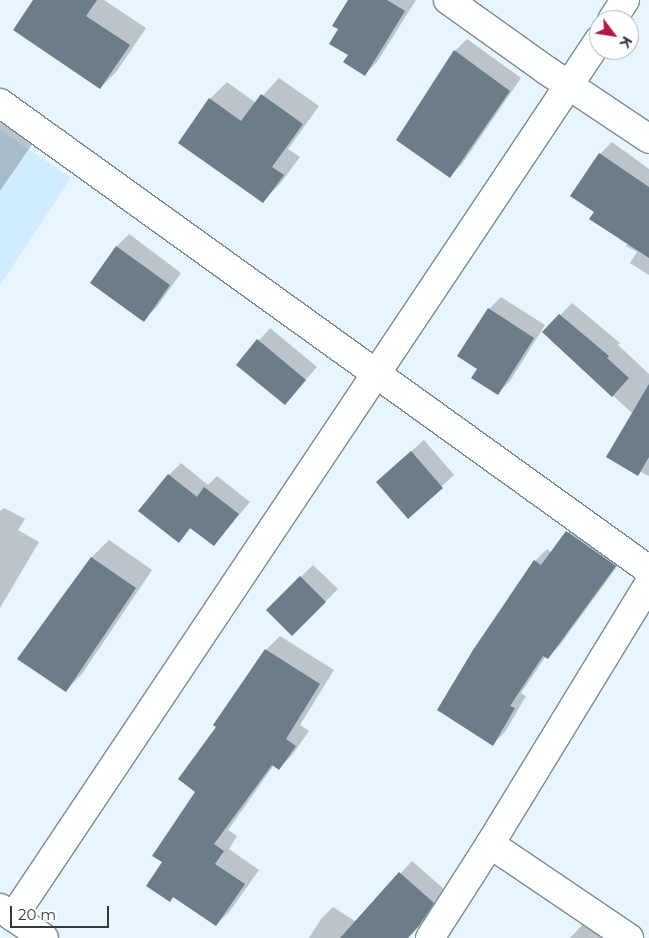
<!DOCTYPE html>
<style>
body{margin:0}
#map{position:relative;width:649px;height:938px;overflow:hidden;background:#e9f5fd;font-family:Montserrat,sans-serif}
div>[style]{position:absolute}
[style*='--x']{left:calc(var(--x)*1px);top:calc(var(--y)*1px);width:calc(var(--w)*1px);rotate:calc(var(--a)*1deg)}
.built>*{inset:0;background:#d0ecfe}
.shadow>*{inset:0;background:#0003}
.building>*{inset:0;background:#6b7d8a}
.roads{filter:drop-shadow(1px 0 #7a8d99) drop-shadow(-1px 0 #7a8d99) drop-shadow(0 1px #7a8d99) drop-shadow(0 -1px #7a8d99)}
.minor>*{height:28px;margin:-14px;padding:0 14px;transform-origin:14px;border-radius:14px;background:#fff}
span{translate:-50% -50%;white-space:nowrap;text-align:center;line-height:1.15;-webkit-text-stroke:5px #fff;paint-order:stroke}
.north{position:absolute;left:589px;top:10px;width:50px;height:50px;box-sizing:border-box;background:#fff;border:1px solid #adb1b3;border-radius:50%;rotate:121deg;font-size:14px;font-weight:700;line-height:20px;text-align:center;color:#333b40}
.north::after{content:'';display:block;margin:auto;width:18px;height:22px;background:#ae1a43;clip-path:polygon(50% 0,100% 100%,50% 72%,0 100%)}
.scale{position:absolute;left:10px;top:906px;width:99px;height:22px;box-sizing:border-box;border:2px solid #333b40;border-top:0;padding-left:6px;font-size:15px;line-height:18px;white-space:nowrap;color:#333b40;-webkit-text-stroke:4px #fff;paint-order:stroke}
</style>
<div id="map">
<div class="built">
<div style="clip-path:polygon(0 130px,71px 178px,0 285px)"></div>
</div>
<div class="shadow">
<div style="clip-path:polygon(35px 0,104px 0,146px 28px,117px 71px,100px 88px)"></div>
<div style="clip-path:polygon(349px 0,416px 0,377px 62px,365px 74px,339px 29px)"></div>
<div style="clip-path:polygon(467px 39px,521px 78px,462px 164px,450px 176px,455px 51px)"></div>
<div style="clip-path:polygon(279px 78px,319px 106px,288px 149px,300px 157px,280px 184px,263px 201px,210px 99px,227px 82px,256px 103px)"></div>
<div style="clip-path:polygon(0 115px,35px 140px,0 191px)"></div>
<div style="clip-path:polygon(612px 142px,649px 169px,649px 275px,630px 263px,637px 252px,626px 246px,628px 243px,596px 212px,600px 154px)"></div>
<div style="clip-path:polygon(129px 234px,181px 273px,156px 308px,143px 320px,92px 283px,117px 246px)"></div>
<div style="clip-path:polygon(501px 297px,545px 325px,510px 381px,498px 393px,479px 368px,489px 309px)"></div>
<div style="clip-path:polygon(572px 303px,620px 343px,618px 345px,649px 374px,649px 476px,640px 472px,633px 414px,544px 332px)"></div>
<div style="clip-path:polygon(270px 328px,317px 367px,285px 403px,238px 364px)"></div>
<div style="clip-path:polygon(424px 440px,454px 475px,408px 517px,390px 470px)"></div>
<div style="clip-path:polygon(181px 463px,208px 485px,217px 476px,250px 502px,214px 545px,192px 527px,178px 541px,169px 475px)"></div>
<div style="clip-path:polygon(4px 508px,25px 519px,18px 530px,39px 542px,0 608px,0 511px)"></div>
<div style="clip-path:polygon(579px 519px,627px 553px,560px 645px,548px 657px,546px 656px,521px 693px,526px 696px,505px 732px,493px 744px,535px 561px,547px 549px,552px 553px)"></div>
<div style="clip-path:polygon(109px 540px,152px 570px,82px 674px,65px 691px,20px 659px,55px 606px,92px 557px)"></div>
<div style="clip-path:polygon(313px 565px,338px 589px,292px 635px,267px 610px)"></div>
<div style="clip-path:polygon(280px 636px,334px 670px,300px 725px,309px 731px,293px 754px,279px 769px,274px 765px,228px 830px,237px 836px,229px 849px,259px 870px,230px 911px,216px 925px,174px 896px,170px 900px,163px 862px,197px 792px,218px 727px,266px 650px)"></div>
<div style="clip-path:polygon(412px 861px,445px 890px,431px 912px,404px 938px,370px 907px)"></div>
<div style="clip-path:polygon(333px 907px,367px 929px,361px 938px,309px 938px,321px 919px)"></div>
<div style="clip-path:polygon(587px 920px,611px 938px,570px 938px)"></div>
</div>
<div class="building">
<div style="clip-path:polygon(33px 0,97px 0,86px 16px,130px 45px,100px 89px,13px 30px)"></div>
<div style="clip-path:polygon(348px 0,387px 0,405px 11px,365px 76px,343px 62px,348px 55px,329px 44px,338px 29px,332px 26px)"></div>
<div style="clip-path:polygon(454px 50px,510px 91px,450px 178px,396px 140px)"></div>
<div style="clip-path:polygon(261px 94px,303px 124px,272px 167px,284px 175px,263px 203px,178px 143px,209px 98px,241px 121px)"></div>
<div style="clip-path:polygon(599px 153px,649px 187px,649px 258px,589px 219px,594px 212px,570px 196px)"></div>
<div style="clip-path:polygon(116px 246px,170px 285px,144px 322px,90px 283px)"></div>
<div style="clip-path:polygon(488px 308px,534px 338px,498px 395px,471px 378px,477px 369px,457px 356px)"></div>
<div style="clip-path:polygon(559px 314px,609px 356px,607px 358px,629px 378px,612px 397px,542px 332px)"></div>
<div style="clip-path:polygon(257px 339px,306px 380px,285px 405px,236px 365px)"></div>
<div style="clip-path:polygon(649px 384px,649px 457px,638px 476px,606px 457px)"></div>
<div style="clip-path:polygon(411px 451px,443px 488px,408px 519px,376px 482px)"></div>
<div style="clip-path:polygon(168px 474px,197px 497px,204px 487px,239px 514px,214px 546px,190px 528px,179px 543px,138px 511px)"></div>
<div style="clip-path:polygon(566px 531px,616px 566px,548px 659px,543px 656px,510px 706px,515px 708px,493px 746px,437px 710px,473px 650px,534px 560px,541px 565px)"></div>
<div style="clip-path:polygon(91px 557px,136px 588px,66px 692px,17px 659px)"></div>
<div style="clip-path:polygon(300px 576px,326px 602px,292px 636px,266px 610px)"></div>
<div style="clip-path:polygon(265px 649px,320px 684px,286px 739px,296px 746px,279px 770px,272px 765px,214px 844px,224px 851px,215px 864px,245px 884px,216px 926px,173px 897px,170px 902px,146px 886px,162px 862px,152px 856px,195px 792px,178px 779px,216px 727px,213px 725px)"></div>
<div style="clip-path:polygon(399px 872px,434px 903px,419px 926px,408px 938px,340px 938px)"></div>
</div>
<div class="roads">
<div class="minor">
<div style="--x:448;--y:0;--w:120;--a:35.5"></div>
<div style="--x:546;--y:70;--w:124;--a:33.8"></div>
<div style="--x:612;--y:20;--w:24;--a:-57"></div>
<div style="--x:0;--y:103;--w:800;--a:35.74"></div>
<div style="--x:490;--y:844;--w:305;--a:-58.6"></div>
<div style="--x:0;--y:908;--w:53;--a:34.3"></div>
<div style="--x:13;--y:917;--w:1055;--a:-56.25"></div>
<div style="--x:430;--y:938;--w:112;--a:-57.4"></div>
<div style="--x:490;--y:844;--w:168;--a:34.1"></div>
</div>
</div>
<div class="north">K</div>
<div class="scale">20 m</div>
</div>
